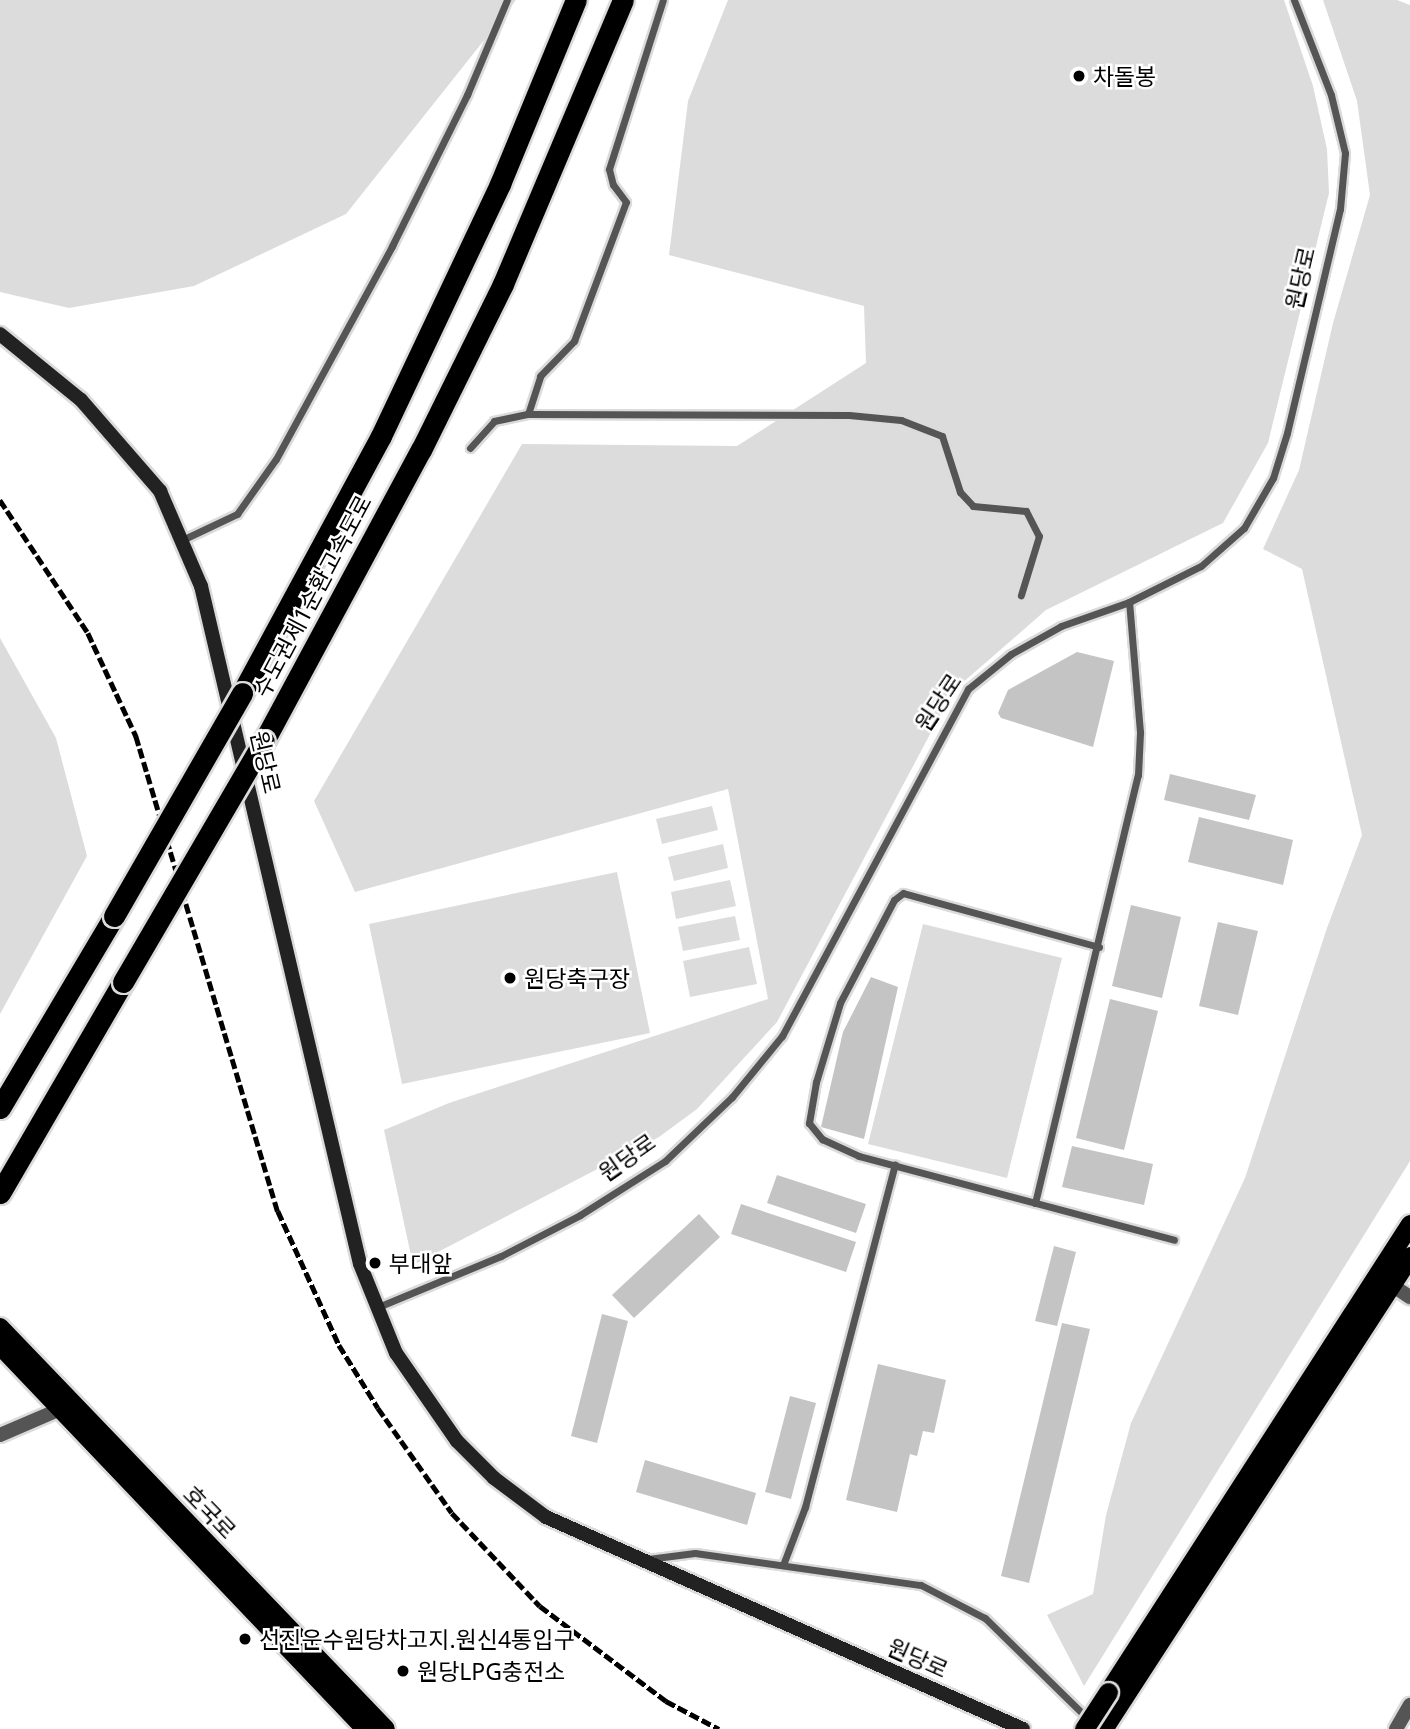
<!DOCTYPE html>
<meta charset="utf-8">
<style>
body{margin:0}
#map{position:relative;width:1410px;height:1729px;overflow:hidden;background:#fff;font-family:"Noto Sans","Noto Sans KR",sans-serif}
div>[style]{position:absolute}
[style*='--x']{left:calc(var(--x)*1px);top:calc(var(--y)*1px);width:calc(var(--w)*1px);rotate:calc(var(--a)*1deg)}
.green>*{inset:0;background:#dcdcdc}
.building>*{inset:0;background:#c4c4c4}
.roads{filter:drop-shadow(2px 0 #dbdbdb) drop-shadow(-2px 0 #dbdbdb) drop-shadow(0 2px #dbdbdb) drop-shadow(0 -2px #dbdbdb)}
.service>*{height:7px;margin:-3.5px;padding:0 3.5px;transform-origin:3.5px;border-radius:3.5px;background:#555}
.minor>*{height:14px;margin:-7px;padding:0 7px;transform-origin:7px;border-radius:7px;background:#555}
.secondary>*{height:14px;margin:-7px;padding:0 7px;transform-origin:7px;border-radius:7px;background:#222}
.primary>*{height:18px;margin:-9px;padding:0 9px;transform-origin:9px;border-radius:9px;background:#000}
.trunk>*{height:19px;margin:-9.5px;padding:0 9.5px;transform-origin:9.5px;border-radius:9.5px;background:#000}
.motorway>*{height:21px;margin:-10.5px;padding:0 10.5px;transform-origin:10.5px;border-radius:10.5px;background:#000}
.rail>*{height:4.5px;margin-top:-2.25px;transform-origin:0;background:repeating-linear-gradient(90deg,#000 0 10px,transparent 0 13.5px)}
.bridges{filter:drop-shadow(2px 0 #dbdbdb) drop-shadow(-2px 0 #dbdbdb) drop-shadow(0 2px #dbdbdb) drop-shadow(0 -2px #dbdbdb)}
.trunk-bridge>*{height:19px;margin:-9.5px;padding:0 9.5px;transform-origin:9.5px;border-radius:9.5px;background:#000}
.motorway-bridge>*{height:21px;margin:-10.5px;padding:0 10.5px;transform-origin:10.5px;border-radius:10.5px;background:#000}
.dots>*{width:19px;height:19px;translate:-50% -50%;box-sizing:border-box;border:4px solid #fff;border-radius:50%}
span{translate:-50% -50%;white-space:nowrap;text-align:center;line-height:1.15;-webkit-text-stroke:5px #fff;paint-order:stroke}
.poi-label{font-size:23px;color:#000}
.left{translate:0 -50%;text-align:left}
.street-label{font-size:23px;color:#000}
</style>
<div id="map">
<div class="green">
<div style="clip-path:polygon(0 0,516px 0,346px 214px,194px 286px,69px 308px,0 292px)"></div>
<div style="clip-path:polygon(728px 0,1284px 0,1313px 86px,1327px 149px,1329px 193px,1268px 443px,1223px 523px,1046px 610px,953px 691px,777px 1022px,697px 1109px,659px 1137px,413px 1265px,384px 1130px,449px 1103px,768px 999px,728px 789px,355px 892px,314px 801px,522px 444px,737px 446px,866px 363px,864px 306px,669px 255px,688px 101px)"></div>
<div style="clip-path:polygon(1323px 0,1397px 0,1410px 5px,1410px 1161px,1084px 1686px,1047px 1615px,1093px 1594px,1106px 1515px,1131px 1423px,1245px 1178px,1327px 928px,1362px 835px,1302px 569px,1263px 549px,1299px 470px,1333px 323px,1370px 195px,1357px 101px)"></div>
<div style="clip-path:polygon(0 638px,56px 738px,87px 856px,0 1014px)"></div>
<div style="clip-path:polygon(712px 806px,718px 830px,662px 844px,656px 819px)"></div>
<div style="clip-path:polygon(723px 844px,728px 868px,674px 881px,668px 857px)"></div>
<div style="clip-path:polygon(617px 872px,650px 1033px,402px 1084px,369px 924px)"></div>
<div style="clip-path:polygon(730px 880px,736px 906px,676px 919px,671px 892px)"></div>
<div style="clip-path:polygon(735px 916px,740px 940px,683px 951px,678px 927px)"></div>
<div style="clip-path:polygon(923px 924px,1062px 958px,1007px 1178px,868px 1144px)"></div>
<div style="clip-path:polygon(749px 947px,757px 984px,690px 997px,683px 961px)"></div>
</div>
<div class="building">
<div style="clip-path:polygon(1077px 652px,1114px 661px,1093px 747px,1001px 718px,998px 713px,1008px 690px)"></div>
<div style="clip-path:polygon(1170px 774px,1256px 795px,1249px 820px,1164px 800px)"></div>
<div style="clip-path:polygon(1199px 817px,1293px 840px,1283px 885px,1188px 862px)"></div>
<div style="clip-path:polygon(1131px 905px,1181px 917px,1162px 998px,1112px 986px)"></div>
<div style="clip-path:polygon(1218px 922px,1258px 931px,1238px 1015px,1199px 1006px)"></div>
<div style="clip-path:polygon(871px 977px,898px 987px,864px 1139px,821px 1127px,843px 1032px)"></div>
<div style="clip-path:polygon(1110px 999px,1158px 1011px,1124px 1150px,1076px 1138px)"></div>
<div style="clip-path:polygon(1072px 1146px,1153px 1164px,1144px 1205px,1062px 1187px)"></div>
<div style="clip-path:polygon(777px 1175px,866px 1204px,856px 1233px,767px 1203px)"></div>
<div style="clip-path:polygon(741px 1204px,856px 1242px,846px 1272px,731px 1234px)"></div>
<div style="clip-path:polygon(699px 1214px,720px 1237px,634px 1318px,612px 1295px)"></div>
<div style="clip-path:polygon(1054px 1246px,1076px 1252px,1057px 1326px,1035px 1321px)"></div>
<div style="clip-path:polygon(602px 1314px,628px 1321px,597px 1443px,571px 1436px)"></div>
<div style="clip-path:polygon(1062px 1323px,1090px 1329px,1029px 1583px,1001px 1576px)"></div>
<div style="clip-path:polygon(878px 1364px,946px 1380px,934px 1433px,923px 1431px,917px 1456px,910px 1454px,897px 1512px,846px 1500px)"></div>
<div style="clip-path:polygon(790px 1396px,816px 1403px,791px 1499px,765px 1492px)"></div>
<div style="clip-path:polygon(645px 1460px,756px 1493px,747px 1525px,636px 1492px)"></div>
</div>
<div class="roads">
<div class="service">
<div style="--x:528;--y:414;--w:40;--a:-72"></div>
<div style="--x:540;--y:376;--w:49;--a:-45.8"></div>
<div style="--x:574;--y:341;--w:148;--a:-69.5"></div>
<div style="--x:626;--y:202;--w:21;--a:-127"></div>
<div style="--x:613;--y:185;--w:16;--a:-104"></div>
<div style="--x:609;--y:169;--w:177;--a:-72.3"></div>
<div style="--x:470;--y:448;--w:36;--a:-48"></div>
<div style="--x:494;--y:421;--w:35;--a:-12"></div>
<div style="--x:528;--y:414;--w:321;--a:0.2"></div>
<div style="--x:849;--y:415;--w:52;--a:5.5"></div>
<div style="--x:901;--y:420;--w:44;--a:21.3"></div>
<div style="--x:942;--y:436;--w:59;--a:72.2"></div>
<div style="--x:960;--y:492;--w:19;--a:47"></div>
<div style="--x:973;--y:506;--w:53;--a:5.4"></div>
<div style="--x:1026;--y:511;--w:28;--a:63"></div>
<div style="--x:1039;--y:536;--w:62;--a:107"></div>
<div style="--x:182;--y:540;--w:61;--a:-25.3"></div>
<div style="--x:237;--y:514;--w:67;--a:-54.7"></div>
<div style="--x:276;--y:459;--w:243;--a:-61.4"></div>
<div style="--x:392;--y:246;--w:169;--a:-63.6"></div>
<div style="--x:467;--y:95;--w:103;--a:-67.2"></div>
<div style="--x:1099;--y:947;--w:203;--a:-164.6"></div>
<div style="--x:903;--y:893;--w:11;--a:142"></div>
<div style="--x:894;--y:900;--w:116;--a:117.7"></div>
<div style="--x:840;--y:1003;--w:83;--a:106.9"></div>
<div style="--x:816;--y:1082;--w:42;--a:99.7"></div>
<div style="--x:809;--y:1123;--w:21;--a:51"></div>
<div style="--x:822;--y:1139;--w:41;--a:24.7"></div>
<div style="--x:859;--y:1156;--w:326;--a:14.9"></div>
<div style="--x:1035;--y:1203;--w:440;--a:-76.5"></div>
<div style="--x:1138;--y:775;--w:43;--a:-87.3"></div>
<div style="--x:1140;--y:732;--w:130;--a:-94.8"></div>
<div style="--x:378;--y:1307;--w:133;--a:-22.5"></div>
<div style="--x:501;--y:1256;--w:89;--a:-27.4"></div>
<div style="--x:580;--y:1215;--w:101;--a:-32.4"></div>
<div style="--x:665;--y:1161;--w:93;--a:-43.7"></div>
<div style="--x:732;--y:1097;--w:79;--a:-50.7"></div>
<div style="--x:782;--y:1036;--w:394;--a:-61.8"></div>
<div style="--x:968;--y:689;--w:55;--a:-39.1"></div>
<div style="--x:1011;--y:654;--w:57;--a:-29.2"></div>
<div style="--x:1061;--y:626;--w:72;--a:-19.4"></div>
<div style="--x:1129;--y:602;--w:80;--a:-26.6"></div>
<div style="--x:1201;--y:566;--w:57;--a:-41.5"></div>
<div style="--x:1244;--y:528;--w:58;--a:-59.9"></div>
<div style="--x:1273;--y:478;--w:47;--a:-72.7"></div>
<div style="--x:1287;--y:433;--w:230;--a:-76.7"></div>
<div style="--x:1340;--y:209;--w:56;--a:-84.9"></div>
<div style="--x:1345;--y:153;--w:60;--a:-103.6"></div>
<div style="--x:1331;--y:95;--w:102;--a:-111.3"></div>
<div style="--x:648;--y:1559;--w:47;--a:-7.3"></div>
<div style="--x:695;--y:1553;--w:228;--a:8.1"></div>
<div style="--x:921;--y:1585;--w:72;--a:27.3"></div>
<div style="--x:985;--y:1618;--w:144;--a:44.4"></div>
<div style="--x:783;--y:1565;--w:62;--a:-69.2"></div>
<div style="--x:805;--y:1507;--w:354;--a:-75.3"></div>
</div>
<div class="minor">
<div style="--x:1386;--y:1281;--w:29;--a:34"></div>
<div style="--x:0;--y:1435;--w:63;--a:-23.3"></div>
<div style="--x:58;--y:1410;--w:12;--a:9"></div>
<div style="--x:1396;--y:1729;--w:28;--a:-60"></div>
</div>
<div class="secondary">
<div style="--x:0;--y:334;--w:104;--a:39.2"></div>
<div style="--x:81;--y:400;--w:121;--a:49"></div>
<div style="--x:160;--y:491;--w:103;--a:66.7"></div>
<div style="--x:201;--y:586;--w:696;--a:76.8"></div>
<div style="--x:360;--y:1264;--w:96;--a:68"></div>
<div style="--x:396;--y:1353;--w:107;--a:55.3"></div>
<div style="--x:457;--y:1441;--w:52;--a:45"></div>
<div style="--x:494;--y:1478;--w:65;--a:36.9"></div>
<div style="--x:546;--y:1517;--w:522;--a:23.96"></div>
</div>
<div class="primary">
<div style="--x:0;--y:1327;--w:557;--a:46.16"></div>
<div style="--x:0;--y:1346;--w:529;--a:46.38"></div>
</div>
<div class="trunk">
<div style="--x:1108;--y:1692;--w:557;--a:-57.17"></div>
<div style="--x:1103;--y:1729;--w:564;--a:-57.01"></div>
</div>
<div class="motorway">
<div style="--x:242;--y:693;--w:292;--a:-61.6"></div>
<div style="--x:381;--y:436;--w:279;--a:-64.7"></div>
<div style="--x:500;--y:184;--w:199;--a:-67.6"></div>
<div style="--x:264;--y:741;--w:331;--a:-61.7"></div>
<div style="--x:421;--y:450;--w:185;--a:-63.7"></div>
<div style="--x:503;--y:284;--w:308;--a:-67.1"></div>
<div style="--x:0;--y:1108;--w:223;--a:-59.3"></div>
<div style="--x:0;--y:1193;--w:244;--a:-59.8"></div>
</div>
</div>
<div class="rail">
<div style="--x:0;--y:500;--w:159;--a:56.5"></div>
<div style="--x:88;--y:633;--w:114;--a:65"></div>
<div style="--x:136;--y:736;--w:496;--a:73.4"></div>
<div style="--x:278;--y:1211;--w:147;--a:65.5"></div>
<div style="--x:339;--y:1345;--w:74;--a:58.2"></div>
<div style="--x:378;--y:1408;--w:128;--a:54.8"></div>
<div style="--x:452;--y:1513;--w:128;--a:46.6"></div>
<div style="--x:540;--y:1606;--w:158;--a:37"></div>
<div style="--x:666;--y:1701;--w:60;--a:27.8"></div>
</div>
<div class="bridges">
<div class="trunk-bridge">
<div style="--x:1084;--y:1729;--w:44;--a:-57"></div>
</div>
<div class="motorway-bridge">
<div style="--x:114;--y:916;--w:257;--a:-60.1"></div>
<div style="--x:123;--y:982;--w:279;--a:-59.7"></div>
</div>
</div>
<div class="dots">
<div style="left:1079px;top:76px;background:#000"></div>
<div style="left:510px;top:978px;background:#000"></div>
<div style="left:375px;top:1263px;background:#000"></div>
<div style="left:245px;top:1639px;background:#000"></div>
<div style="left:403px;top:1671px;background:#000"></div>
</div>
<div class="poi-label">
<span class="left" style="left:1093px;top:76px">차돌봉</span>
<span class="left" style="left:524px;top:978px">원당축구장</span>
<span class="left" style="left:389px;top:1263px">부대앞</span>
<span class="left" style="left:259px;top:1639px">선진운수원당차고지.원신4통입구</span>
<span class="left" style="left:417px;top:1671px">원당LPG충전소</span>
</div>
<div class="street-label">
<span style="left:1300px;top:278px;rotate:-77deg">원당로</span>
<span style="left:312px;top:596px;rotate:-62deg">수도권제1순환고속도로</span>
<span style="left:938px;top:702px;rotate:-56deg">원당로</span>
<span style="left:266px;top:762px;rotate:77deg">원당로</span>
<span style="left:627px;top:1157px;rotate:-35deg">원당로</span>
<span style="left:210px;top:1512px;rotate:46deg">호국로</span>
<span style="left:918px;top:1658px;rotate:24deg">원당로</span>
</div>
</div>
